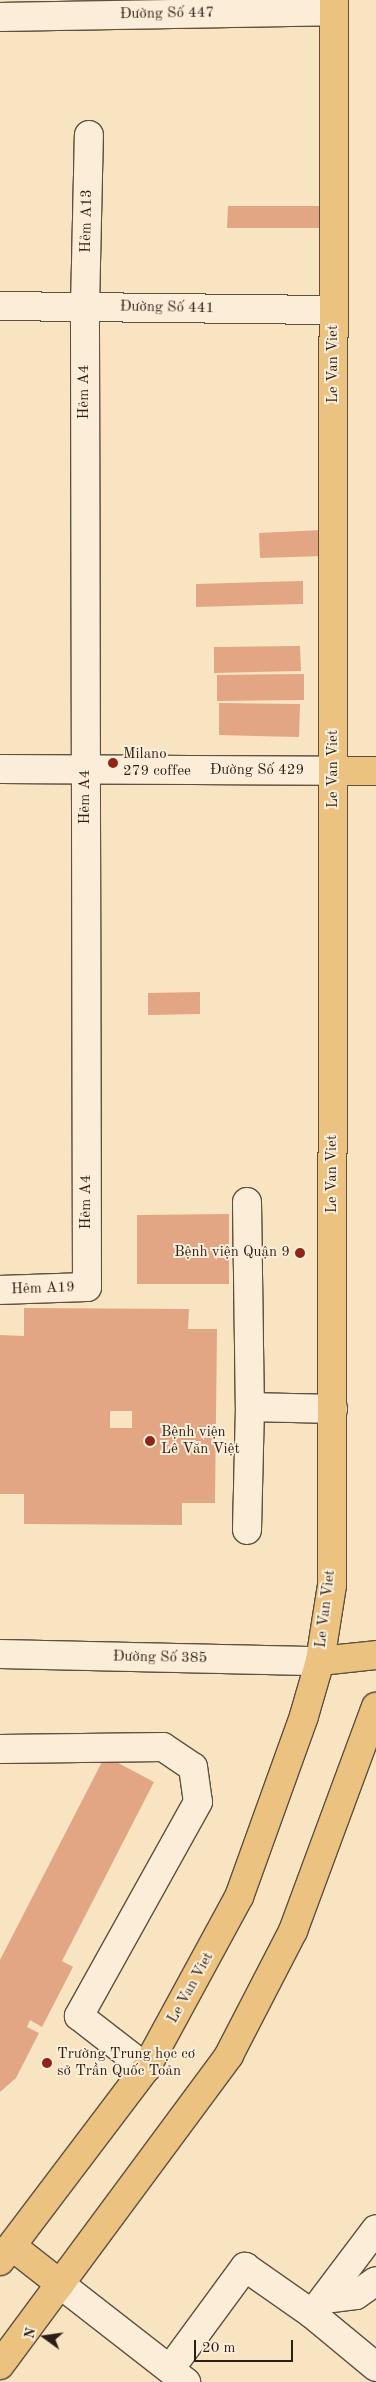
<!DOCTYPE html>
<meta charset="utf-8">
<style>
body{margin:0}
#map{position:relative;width:376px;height:2382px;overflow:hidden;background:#f9e4c2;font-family:"Old Standard TT",serif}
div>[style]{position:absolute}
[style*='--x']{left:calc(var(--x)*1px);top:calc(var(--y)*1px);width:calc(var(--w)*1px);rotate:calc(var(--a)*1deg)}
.building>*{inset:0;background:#e2a685}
.roads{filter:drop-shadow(1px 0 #5e5041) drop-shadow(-1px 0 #5e5041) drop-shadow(0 1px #5e5041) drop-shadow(0 -1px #5e5041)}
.minor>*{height:28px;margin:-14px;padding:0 14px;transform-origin:14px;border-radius:14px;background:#fbedd7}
.major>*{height:28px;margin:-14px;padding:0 14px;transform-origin:14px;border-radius:14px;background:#ecc281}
.dots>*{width:14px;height:14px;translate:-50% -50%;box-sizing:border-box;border:2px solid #fbedd7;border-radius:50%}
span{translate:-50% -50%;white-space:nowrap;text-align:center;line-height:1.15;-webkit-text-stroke:4px #fbedd7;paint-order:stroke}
.street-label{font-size:15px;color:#2a1e16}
.poi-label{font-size:15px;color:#2a1e16}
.left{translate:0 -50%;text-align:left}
.right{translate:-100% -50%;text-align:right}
.north{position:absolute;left:20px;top:2312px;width:50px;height:50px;-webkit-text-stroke:4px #fbedd7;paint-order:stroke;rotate:284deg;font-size:14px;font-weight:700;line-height:20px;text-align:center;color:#2a1e16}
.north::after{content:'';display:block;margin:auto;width:18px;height:22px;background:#2a1e16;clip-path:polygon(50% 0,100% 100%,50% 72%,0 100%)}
.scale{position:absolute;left:194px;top:2340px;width:99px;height:22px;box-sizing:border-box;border:2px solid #2a1e16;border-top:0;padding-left:6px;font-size:15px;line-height:18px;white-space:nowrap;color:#2a1e16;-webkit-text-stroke:4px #fbedd7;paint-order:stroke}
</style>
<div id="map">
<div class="building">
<div style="clip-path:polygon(228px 206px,319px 206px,319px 228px,227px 228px)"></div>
<div style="clip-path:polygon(322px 530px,324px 556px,260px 558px,259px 533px)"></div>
<div style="clip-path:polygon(303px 581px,303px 604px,196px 607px,196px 584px)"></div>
<div style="clip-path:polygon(300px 646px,301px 671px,214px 673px,214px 647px)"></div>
<div style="clip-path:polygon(304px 674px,304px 700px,217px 701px,217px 675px)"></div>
<div style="clip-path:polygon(219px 703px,300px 704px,299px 737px,219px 735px)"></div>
<div style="clip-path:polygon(200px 992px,200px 1014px,148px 1015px,148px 993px)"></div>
<div style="clip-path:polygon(229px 1214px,229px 1284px,137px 1284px,137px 1215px)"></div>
<div style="clip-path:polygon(evenodd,24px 1308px,189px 1309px,188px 1329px,217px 1329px,215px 1503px,182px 1503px,182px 1525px,24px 1524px,24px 1494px,0 1494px,0 1335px,24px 1336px,24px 1308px,110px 1411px,132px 1411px,132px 1428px,110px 1428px,110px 1411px)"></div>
<div style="clip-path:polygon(105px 1756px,154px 1782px,62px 1961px,73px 1967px,42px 2027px,30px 2020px,27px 2027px,39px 2033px,16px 2078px,0 2092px,0 1960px)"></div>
</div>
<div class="roads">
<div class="minor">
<div style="--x:0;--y:17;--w:334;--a:-1"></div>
<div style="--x:0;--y:306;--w:334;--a:0.7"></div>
<div style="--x:0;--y:769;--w:334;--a:0.3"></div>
<div style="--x:247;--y:1202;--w:205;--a:89.2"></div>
<div style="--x:250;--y:1407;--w:123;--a:91.4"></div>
<div style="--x:0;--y:1290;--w:87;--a:-2"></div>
<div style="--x:87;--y:1287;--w:980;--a:-90.12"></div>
<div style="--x:85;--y:307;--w:172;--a:-88.7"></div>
<div style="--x:250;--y:1407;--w:83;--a:1.4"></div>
<div style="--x:0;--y:1654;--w:320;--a:1.3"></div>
<div style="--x:0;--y:1749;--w:163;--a:-0.7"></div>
<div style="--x:163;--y:1747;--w:36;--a:34"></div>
<div style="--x:193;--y:1767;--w:35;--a:82"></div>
<div style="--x:198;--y:1802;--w:245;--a:119.1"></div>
<div style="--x:79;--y:2016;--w:85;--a:37.8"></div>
<div style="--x:60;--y:2284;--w:160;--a:37.9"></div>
<div style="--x:324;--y:2299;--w:32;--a:-7"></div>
<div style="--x:356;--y:2295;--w:24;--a:-35"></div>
<div style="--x:312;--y:2314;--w:106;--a:-53"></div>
<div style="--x:170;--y:2369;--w:127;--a:-53.7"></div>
<div style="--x:245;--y:2267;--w:82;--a:35"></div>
<div style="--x:312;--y:2314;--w:83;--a:39.6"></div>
</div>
<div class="major">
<div style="--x:334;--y:771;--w:42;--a:0"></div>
<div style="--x:320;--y:1661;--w:56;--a:-6.1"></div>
<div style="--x:13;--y:2247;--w:60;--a:38.2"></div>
<div style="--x:0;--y:2261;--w:242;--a:-52.9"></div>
<div style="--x:146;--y:2068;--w:195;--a:-61.5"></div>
<div style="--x:239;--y:1897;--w:192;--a:-70.2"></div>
<div style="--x:304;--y:1716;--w:57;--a:-73.8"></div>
<div style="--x:320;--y:1661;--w:77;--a:-81"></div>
<div style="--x:332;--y:1585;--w:1585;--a:-89.93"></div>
<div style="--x:0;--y:2365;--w:385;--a:-53.5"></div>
<div style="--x:229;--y:2055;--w:140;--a:-62.7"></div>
<div style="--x:293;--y:1931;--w:239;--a:-69.7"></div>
</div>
</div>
<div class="dots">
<div style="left:113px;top:763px;background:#8f2418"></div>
<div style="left:300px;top:1253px;background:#8f2418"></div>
<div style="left:150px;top:1441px;background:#8f2418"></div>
<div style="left:47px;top:2063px;background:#8f2418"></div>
</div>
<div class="street-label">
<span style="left:167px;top:14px;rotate:-1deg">Đường Số 447</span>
<span style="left:87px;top:221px;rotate:-89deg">Hẻm A13</span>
<span style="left:167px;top:308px;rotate:1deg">Đường Số 441</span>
<span style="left:334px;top:364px;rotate:-90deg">Le Van Viet</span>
<span style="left:85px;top:392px;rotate:-90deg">Hẻm A4</span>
<span style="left:334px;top:769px;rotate:-90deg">Le Van Viet</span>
<span style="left:257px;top:771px">Đường Số 429</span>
<span style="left:86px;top:797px;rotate:-90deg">Hẻm A4</span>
<span style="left:333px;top:1174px;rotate:-90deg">Le Van Viet</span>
<span style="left:87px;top:1202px;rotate:-90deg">Hẻm A4</span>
<span style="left:43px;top:1289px;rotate:-2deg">Hẻm A19</span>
<span style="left:326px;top:1609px;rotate:-83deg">Le Van Viet</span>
<span style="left:160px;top:1658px;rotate:1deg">Đường Số 385</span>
<span style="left:191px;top:1988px;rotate:-61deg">Le Van Viet</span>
</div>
<div class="poi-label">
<span class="left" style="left:123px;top:763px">Milano<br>279 coffee</span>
<span class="right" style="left:290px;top:1253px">Bệnh viện Quận 9</span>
<span class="left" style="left:161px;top:1441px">Bệnh viện<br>Lê Văn Việt</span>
<span class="left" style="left:57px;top:2063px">Trường Trung học cơ<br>sở Trần Quốc Toản</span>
</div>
<div class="north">N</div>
<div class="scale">20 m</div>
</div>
